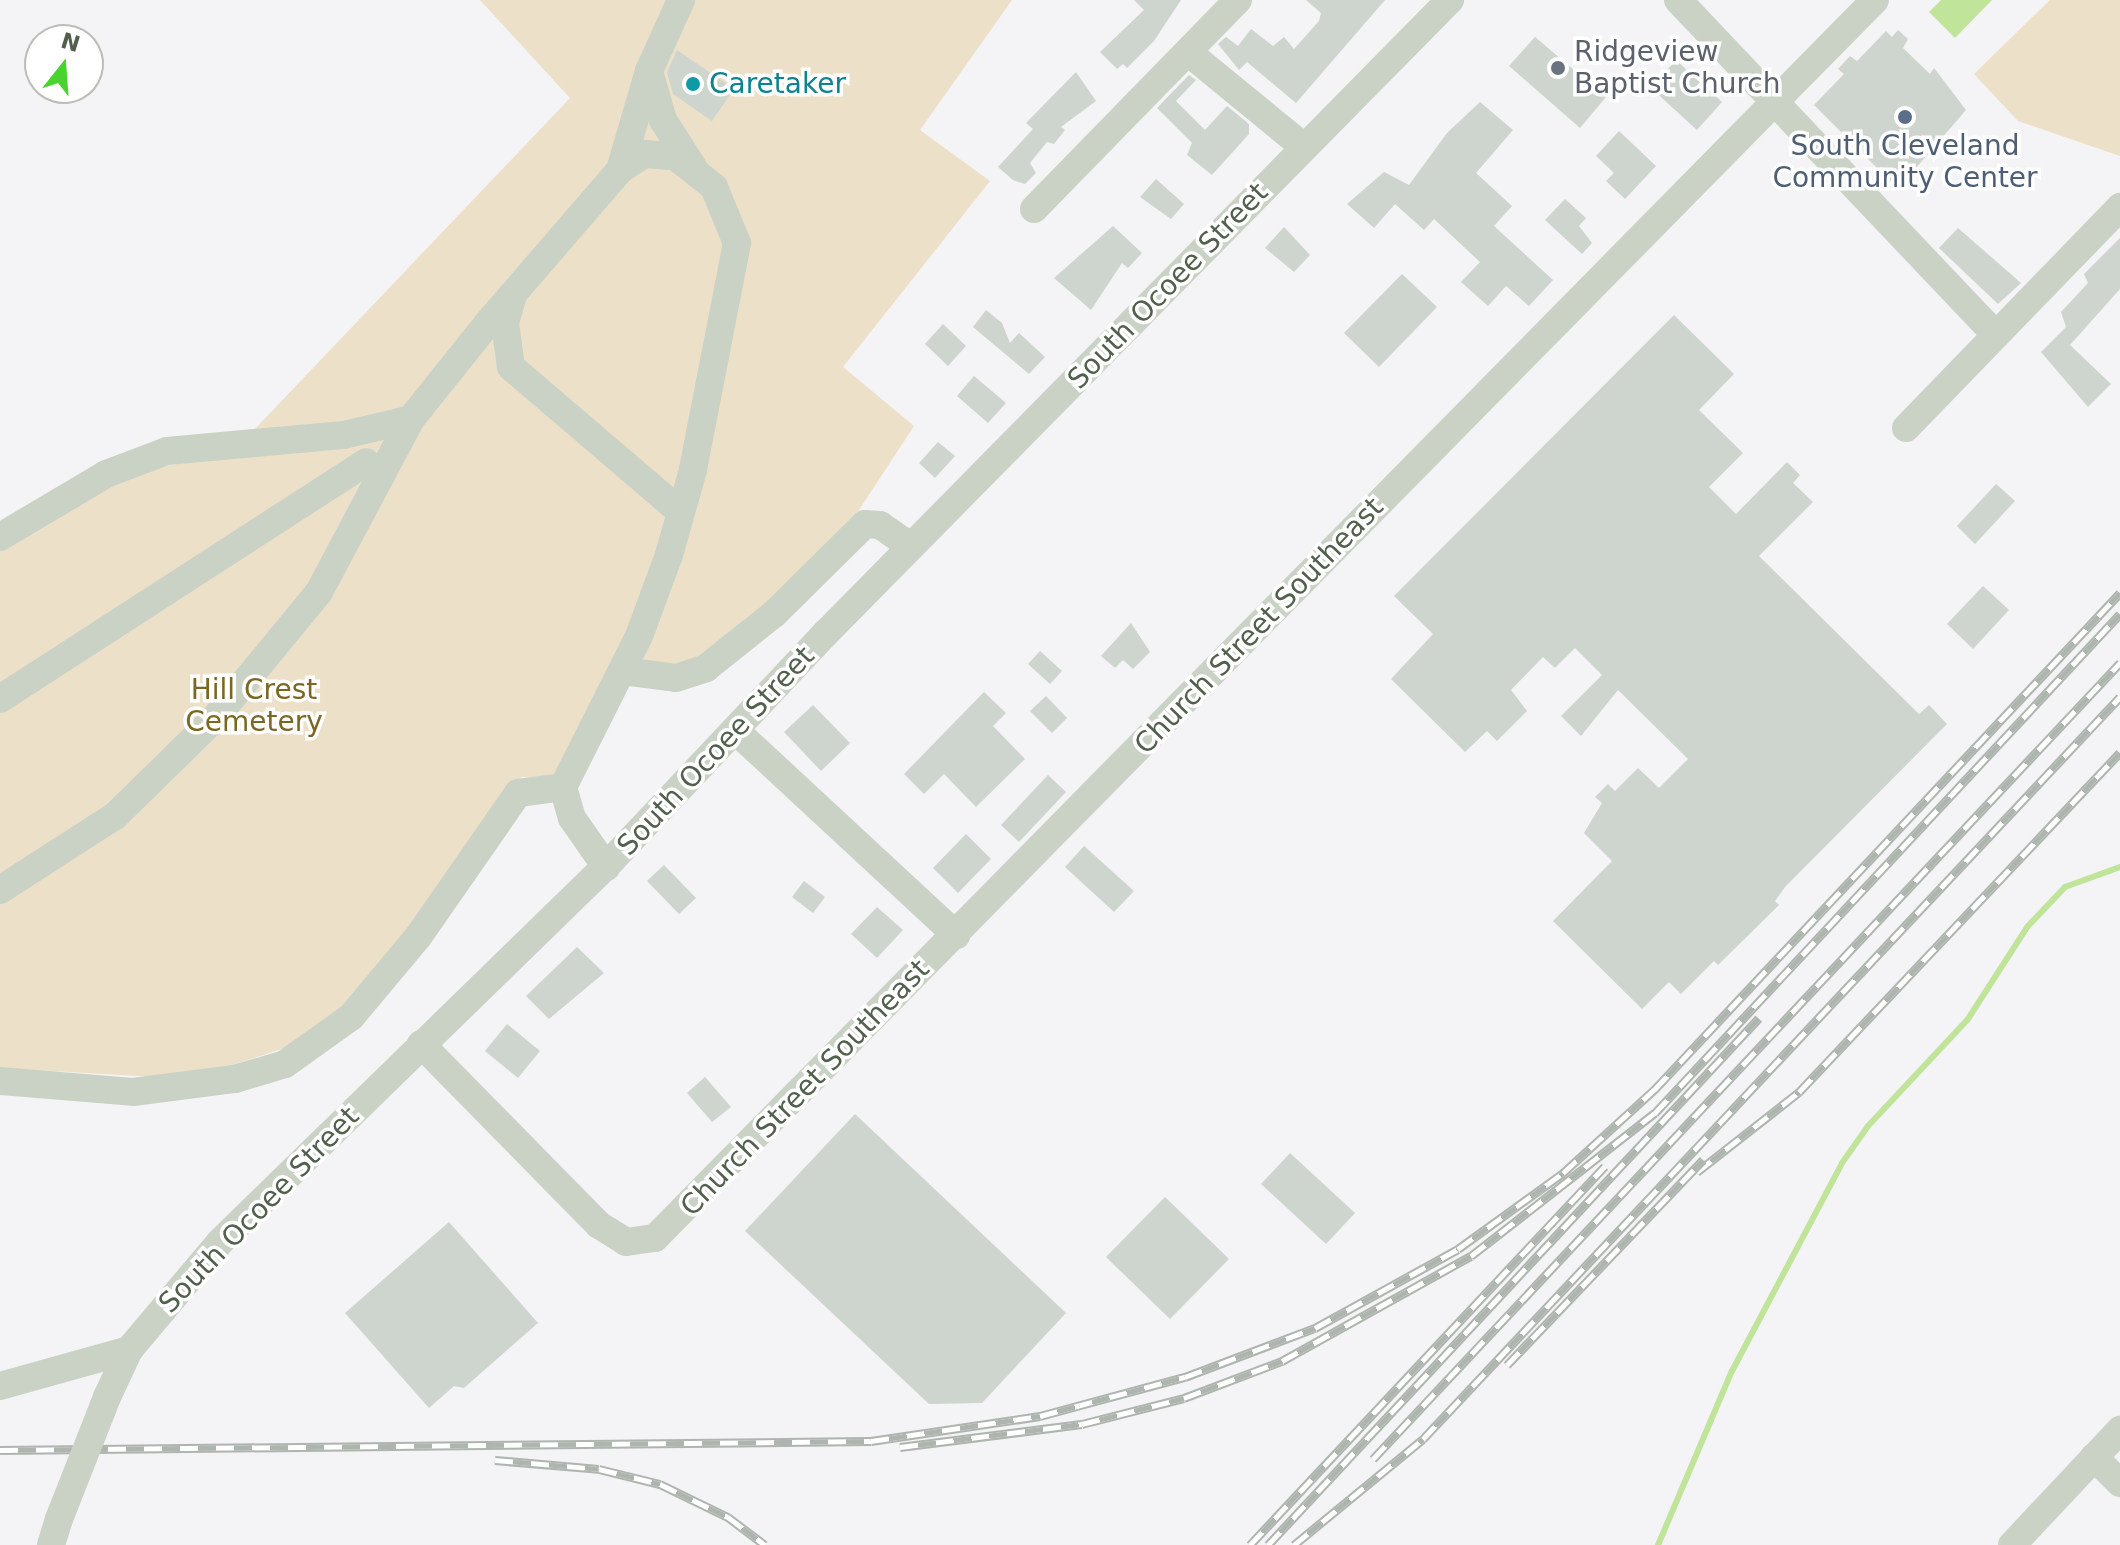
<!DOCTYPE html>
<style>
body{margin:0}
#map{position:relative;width:2120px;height:1545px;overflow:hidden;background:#f4f3f5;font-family:"DejaVu Sans",sans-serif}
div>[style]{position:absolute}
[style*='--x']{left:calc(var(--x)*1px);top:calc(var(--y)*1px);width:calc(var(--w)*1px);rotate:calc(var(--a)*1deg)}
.green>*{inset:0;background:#ece0c8}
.water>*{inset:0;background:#c0e499}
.stream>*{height:6px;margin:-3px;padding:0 3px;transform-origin:3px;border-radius:3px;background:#c0e499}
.building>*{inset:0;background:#ced4ce}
.minor>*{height:28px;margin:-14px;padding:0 14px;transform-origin:14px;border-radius:14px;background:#c9d2c5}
.rail>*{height:9px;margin-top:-4.5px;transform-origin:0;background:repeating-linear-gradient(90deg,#fff 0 18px,#aeb5ae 0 36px);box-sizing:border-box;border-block:2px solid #aeb5ae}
.minor-bridge>*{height:28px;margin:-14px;padding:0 14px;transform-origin:14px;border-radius:14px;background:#c9d2c5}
.dots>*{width:22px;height:22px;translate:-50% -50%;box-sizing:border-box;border:4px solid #fff;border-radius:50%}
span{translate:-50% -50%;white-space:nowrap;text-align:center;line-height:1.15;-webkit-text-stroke:7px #fff;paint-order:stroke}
.worship-label{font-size:28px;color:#5b616d}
.left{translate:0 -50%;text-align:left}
.culture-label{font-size:28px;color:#0d838f}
.service-label{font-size:28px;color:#4e5e75}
.street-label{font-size:28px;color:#515f4c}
.park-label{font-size:28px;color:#7b6722}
.north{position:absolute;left:24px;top:24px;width:80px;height:80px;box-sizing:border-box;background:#fff;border:2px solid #b9bfb7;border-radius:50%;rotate:17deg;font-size:22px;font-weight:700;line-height:32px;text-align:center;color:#515f4c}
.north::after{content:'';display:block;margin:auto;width:28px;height:36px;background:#48d32f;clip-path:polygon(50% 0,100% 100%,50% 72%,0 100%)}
</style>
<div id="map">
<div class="green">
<div style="clip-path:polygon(480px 0,1012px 0,920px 130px,990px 181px,843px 367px,914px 426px,840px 539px,700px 662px,643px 666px,557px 778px,522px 777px,501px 794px,373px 979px,332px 1017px,284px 1048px,212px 1072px,155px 1077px,0 1068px,0 545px,119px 476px,233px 452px,570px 98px)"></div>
<div style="clip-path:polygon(2050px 0,2120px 0,2120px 156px,2018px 121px,1974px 74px)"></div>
</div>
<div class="water">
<div style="clip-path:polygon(1941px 0,1992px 0,1955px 38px,1929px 12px)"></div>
</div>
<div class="stream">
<div style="--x:1658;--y:1545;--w:189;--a:-67"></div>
<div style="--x:1732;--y:1371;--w:235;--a:-62.1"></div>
<div style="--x:1842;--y:1163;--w:45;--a:-54.9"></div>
<div style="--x:1868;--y:1126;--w:146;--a:-46.9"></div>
<div style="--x:1968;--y:1019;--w:111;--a:-57.2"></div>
<div style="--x:2028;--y:926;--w:54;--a:-46.5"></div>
<div style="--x:2065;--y:887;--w:59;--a:-20"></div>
</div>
<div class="building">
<div style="clip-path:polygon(1134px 0,1181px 0,1154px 41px,1127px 68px,1123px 64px,1117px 69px,1100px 52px,1144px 10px)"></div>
<div style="clip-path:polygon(1306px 0,1385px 0,1296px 103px,1247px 62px,1239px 70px,1218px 44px,1226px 37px,1238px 46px,1251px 29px,1273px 46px,1284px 37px,1294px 49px,1319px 21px,1321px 13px)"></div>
<div style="clip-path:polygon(1898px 30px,1908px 39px,1903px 48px,1930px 74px,1934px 68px,1966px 110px,1915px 169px,1893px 184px,1814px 105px,1844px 74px,1838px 69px,1850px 56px,1857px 61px,1886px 31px,1892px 37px)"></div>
<div style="clip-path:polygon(1535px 37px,1606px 97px,1580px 128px,1509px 66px)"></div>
<div style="clip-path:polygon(677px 50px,734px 89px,712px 121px,673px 94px,667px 72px)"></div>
<div style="clip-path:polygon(1676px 60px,1722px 102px,1697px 130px,1651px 88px)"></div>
<div style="clip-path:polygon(1076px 72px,1096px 101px,1061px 127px,1065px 130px,1054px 144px,1047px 142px,1030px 163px,1036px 173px,1025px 184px,1013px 180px,998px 167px,1033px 129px,1026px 123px)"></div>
<div style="clip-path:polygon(1189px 75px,1196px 80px,1176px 101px,1205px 130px,1227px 106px,1249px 124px,1249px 134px,1212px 175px,1187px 155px,1192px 143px,1157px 108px)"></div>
<div style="clip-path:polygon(1480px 102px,1513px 130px,1476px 173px,1512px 206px,1494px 226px,1553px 280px,1529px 306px,1506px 286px,1488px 306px,1461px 282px,1480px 262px,1434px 219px,1424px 230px,1395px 204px,1374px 228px,1347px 204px,1384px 172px,1409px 185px,1447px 133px)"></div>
<div style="clip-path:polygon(1619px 131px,1656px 166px,1625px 199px,1606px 181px,1614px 173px,1596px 156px)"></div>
<div style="clip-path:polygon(1156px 179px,1184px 204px,1171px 219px,1140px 197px)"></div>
<div style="clip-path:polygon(1565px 199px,1586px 218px,1579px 226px,1592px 243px,1582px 254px,1545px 220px)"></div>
<div style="clip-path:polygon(1113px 226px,1142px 253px,1128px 268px,1122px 263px,1091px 310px,1054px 278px)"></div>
<div style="clip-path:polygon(1284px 227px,1310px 255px,1294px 272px,1265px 248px)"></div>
<div style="clip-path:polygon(1958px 228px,2021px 283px,1998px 304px,1939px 248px)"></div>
<div style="clip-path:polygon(2120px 238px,2120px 289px,2070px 345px,2111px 384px,2088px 407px,2041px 352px,2066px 327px,2061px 312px,2088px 283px,2084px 274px)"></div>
<div style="clip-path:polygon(1402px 274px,1437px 307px,1379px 367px,1344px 333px)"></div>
<div style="clip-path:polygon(986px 310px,1002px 323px,1010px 343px,1019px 333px,1045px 357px,1029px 374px,973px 327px)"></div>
<div style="clip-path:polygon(1674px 315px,1734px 374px,1699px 410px,1743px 453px,1709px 487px,1736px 514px,1787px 462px,1800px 475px,1793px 483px,1813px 502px,1759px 556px,1919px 714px,1929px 705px,1947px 724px,1785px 887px,1775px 901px,1779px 905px,1718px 965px,1714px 961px,1681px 994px,1669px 982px,1642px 1009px,1553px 921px,1612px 861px,1584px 833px,1602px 803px,1595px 797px,1608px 784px,1615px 791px,1638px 768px,1659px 788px,1688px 759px,1618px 690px,1581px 736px,1561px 716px,1602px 675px,1575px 648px,1555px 668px,1543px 657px,1511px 690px,1527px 711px,1497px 741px,1487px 731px,1465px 752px,1391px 679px,1433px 634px,1394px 596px)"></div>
<div style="clip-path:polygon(943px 324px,966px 346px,948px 366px,925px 344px)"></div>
<div style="clip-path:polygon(974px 376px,1006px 403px,988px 423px,957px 396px)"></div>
<div style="clip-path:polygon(938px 442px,955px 456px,935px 478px,919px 463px)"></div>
<div style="clip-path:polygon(1996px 484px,2015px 501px,1975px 544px,1957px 526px)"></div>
<div style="clip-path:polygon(1983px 586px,2009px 610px,1973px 649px,1947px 624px)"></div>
<div style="clip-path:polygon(1131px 623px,1150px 652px,1133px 669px,1123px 660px,1115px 668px,1101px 656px)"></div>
<div style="clip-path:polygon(1040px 651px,1062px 671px,1050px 684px,1028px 664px)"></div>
<div style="clip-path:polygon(984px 692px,1006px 713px,993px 726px,1025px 759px,976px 807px,944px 774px,924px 794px,904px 774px)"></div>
<div style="clip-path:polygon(1046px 696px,1067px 718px,1052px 733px,1030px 711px)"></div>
<div style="clip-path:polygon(813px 705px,850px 743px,821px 771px,784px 732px)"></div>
<div style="clip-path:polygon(1048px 775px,1066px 792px,1019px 842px,1001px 825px)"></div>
<div style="clip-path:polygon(966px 834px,991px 859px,958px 893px,933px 868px)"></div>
<div style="clip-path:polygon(1084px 846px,1134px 891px,1114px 912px,1065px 867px)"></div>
<div style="clip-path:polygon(664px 865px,696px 898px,679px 914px,647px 881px)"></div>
<div style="clip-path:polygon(804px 881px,825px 897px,813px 913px,792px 897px)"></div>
<div style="clip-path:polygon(877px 907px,903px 930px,877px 958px,851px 934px)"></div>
<div style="clip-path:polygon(577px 947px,604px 973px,549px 1019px,526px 996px)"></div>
<div style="clip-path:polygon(507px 1024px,540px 1051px,518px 1078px,485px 1051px)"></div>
<div style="clip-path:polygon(705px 1077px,731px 1107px,712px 1122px,687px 1093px)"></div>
<div style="clip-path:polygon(855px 1114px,1066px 1313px,982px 1403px,929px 1404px,745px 1231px)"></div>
<div style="clip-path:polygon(1290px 1153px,1355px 1213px,1326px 1244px,1261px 1184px)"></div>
<div style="clip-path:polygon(1165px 1197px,1229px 1259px,1170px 1319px,1106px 1257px)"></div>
<div style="clip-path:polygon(449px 1222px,538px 1323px,464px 1388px,454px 1386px,429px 1408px,345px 1313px)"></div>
</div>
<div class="minor">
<div style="--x:1678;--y:0;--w:462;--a:46.5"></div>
<div style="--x:1189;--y:53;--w:149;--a:39.3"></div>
<div style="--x:649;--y:71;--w:51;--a:74.1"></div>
<div style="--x:663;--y:120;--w:56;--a:57.4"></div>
<div style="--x:620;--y:170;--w:103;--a:-73.7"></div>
<div style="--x:649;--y:71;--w:78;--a:-65.7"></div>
<div style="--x:1034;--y:209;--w:292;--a:-45.7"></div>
<div style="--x:513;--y:295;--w:29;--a:106"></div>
<div style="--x:505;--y:323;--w:44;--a:82.2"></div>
<div style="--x:511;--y:367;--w:223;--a:40.5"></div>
<div style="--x:1906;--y:428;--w:308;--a:-45.9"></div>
<div style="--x:0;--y:537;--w:123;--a:-30.7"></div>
<div style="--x:106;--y:474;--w:65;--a:-20.7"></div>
<div style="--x:167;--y:451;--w:178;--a:-5.2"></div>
<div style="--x:344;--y:435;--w:69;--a:-13.4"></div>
<div style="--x:623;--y:671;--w:53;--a:7.5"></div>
<div style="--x:676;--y:678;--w:32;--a:-18"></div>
<div style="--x:706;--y:668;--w:87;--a:-38.5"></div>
<div style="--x:774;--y:614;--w:128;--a:-44.7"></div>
<div style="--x:865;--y:524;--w:15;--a:4"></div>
<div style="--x:880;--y:525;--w:38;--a:35"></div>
<div style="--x:0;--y:699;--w:436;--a:-32.9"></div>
<div style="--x:737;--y:732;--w:299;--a:42.8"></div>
<div style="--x:0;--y:890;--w:137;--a:-32.8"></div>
<div style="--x:115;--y:816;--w:141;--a:-44.4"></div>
<div style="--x:216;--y:717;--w:162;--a:-50.5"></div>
<div style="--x:319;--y:592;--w:196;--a:-62"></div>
<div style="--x:411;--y:419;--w:122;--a:-51.3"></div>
<div style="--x:487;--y:324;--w:203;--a:-49.2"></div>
<div style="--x:620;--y:170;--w:29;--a:-34"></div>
<div style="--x:644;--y:154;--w:31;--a:4"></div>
<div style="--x:675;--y:156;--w:50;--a:38.5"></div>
<div style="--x:714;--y:187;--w:61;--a:67.7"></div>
<div style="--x:737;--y:243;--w:231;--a:101"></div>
<div style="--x:693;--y:470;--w:88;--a:105.8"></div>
<div style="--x:669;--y:555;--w:86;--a:110.3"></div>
<div style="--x:639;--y:636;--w:169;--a:116.7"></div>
<div style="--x:563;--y:787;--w:32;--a:74"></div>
<div style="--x:572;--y:818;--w:60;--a:55.2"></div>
<div style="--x:421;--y:1044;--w:254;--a:45.5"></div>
<div style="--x:599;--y:1225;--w:32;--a:32"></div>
<div style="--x:626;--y:1242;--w:29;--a:-8"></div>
<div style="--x:655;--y:1238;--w:1738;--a:-45.42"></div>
<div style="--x:0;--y:1081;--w:133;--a:4.7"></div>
<div style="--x:133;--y:1092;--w:103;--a:-7.3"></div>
<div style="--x:235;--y:1079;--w:52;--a:-16.7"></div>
<div style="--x:285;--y:1064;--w:81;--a:-35.5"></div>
<div style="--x:351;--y:1017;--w:104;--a:-50.1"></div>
<div style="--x:418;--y:937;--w:175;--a:-55.2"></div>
<div style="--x:518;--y:793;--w:45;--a:-7.6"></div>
<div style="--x:0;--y:1386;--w:134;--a:-15.6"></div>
<div style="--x:107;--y:1397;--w:52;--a:-64.9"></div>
<div style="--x:129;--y:1350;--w:141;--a:-49.9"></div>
<div style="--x:220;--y:1242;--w:547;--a:-44.26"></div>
<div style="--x:612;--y:860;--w:312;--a:-46.7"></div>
<div style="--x:826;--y:633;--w:889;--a:-45.41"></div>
<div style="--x:2094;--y:1457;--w:37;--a:45"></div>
<div style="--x:51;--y:1545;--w:27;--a:-73"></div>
<div style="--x:2012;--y:1545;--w:158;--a:-46.8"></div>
</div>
<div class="rail">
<div style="--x:1697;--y:1172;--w:130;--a:-38.1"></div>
<div style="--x:1799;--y:1092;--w:467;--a:-46.6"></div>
<div style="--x:1507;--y:1365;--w:284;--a:-46.3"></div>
<div style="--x:900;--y:1447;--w:183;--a:-7.2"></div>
<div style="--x:1082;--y:1424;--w:105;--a:-14.3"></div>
<div style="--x:1184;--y:1398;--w:105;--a:-20.7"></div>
<div style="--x:1282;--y:1361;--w:216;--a:-29.1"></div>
<div style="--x:1471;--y:1256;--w:233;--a:-37.9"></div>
<div style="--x:1655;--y:1113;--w:682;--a:-47.02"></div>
<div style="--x:0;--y:1450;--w:871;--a:-0.59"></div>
<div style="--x:871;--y:1441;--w:171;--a:-8.4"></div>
<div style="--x:1040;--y:1416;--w:150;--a:-15.1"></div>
<div style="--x:1185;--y:1377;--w:139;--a:-20.7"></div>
<div style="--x:1315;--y:1328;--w:163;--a:-28.9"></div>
<div style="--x:1458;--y:1249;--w:130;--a:-35.9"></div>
<div style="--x:1563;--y:1173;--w:125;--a:-42.4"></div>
<div style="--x:1655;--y:1089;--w:680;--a:-46.85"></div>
<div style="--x:1373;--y:1459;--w:1092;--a:-46.82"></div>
<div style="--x:495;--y:1460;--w:104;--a:4.9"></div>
<div style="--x:599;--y:1469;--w:63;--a:13.8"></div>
<div style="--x:660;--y:1484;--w:76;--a:25.9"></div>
<div style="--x:728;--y:1517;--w:46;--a:37.1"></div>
<div style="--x:1250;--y:1545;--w:519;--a:-46.87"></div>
<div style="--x:1268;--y:1545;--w:720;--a:-47.03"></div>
<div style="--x:1294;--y:1545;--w:167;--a:-39.4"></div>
<div style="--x:1423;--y:1439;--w:1018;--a:-46.79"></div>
</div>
<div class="minor-bridge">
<div style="--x:59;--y:1519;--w:131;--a:-68.5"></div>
</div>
<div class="dots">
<div style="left:1558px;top:68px;background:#6b7280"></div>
<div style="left:693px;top:84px;background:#0f9aa8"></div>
<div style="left:1905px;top:117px;background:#5c6f8a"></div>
</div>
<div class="worship-label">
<span class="left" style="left:1574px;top:68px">Ridgeview<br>Baptist Church</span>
</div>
<div class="culture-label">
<span class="left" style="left:709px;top:84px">Caretaker</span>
</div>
<div class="service-label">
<span style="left:1905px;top:162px">South Cleveland<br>Community Center</span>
</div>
<div class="street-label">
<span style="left:1168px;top:286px;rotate:-46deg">South Ocoee Street</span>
<span style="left:1259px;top:626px;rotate:-46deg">Church Street Southeast</span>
<span style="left:716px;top:751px;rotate:-47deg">South Ocoee Street</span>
<span style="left:805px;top:1088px;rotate:-46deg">Church Street Southeast</span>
<span style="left:259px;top:1210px;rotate:-46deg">South Ocoee Street</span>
</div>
<div class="park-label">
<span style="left:254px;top:706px">Hill Crest<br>Cemetery</span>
</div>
<div class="north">N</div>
</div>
